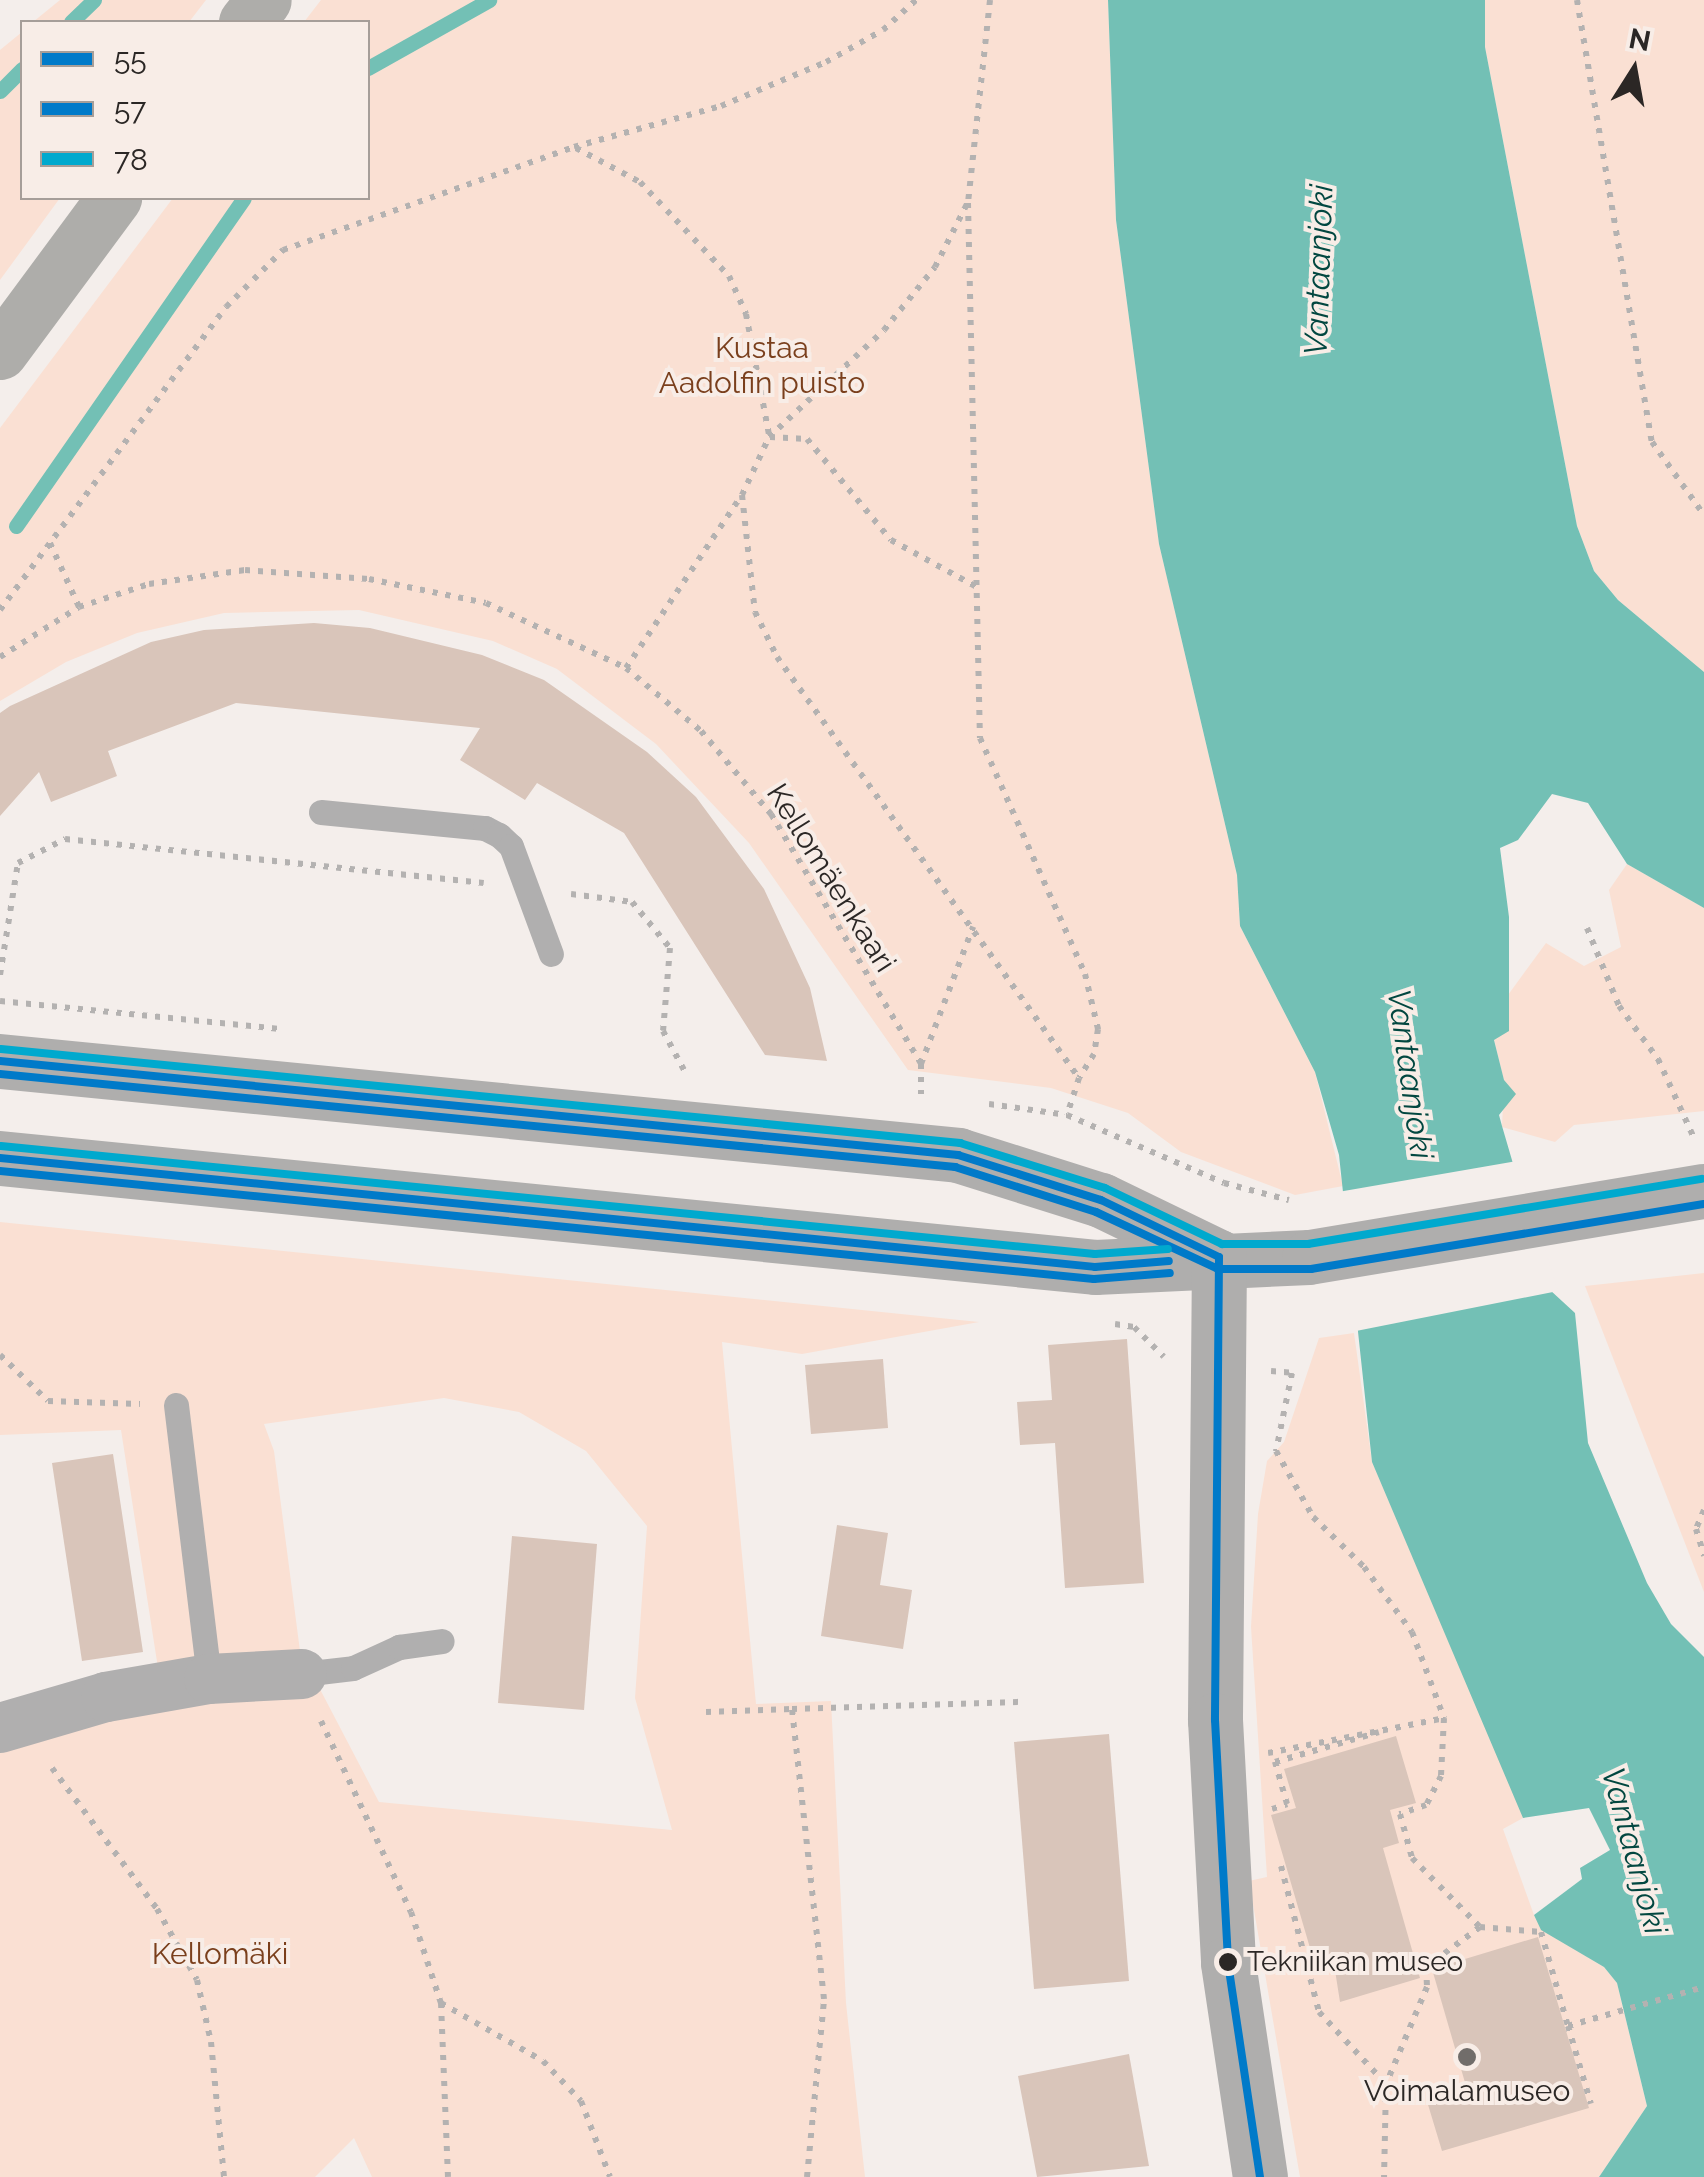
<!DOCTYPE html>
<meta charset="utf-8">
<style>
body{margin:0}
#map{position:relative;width:1704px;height:2177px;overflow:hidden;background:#f4eeeb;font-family:Raleway,sans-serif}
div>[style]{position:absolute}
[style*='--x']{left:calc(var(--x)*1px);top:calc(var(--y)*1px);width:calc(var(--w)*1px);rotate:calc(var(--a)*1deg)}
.green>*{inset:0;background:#fae0d3}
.water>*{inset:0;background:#73c0b5}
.pier>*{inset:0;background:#f4eeeb}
.stream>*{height:15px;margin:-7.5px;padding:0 7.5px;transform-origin:7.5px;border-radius:7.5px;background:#73c0b5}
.building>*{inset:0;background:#d9c5ba}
.path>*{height:6px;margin-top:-3px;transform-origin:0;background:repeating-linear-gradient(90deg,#b4b2b1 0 5px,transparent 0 13px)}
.lane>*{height:25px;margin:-12.5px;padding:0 12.5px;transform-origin:12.5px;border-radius:12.5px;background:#b0afaf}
.street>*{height:50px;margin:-25px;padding:0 25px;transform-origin:25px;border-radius:25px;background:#b0afaf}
.secondary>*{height:55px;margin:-27.5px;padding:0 27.5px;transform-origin:27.5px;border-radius:27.5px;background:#afaead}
.highway>*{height:55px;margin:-27.5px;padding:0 27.5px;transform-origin:27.5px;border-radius:27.5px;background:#aeadaa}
.bus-1>*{height:8px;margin:-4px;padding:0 4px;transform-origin:4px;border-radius:4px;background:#007ac9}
.bus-2>*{height:8px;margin:-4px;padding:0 4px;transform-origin:4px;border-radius:4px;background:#007ac9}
.bus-3>*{height:8px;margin:-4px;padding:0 4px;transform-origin:4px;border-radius:4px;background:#00a9ce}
.dots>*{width:28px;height:28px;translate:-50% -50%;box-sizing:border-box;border:5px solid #f8ede7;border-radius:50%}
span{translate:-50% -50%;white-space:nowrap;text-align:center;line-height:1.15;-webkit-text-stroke:8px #f8ede7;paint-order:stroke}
.bus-label{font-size:28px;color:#2b2725}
.left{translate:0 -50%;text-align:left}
.park-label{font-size:30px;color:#7a3f1c}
.street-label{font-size:30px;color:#2b2725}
.poi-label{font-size:30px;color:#2b2725}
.water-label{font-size:32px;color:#024740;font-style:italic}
.legend{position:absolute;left:20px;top:20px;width:350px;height:180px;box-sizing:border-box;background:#f8ede7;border:2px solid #a69e99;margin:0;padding:12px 18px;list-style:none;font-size:30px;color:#2b2725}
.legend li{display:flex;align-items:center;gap:20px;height:50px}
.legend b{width:50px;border:2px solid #a69e99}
.north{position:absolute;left:1584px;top:20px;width:100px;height:100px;-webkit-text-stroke:8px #f8ede7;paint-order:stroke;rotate:11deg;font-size:28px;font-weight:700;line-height:40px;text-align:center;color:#2b2725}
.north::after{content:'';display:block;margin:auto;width:35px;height:45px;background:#2b2725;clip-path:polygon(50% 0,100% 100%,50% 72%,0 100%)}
</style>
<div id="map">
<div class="green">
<div style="clip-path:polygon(60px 0,206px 0,189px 22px,33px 22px)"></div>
<div style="clip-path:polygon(321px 0,1108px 0,1116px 220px,1159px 544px,1237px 875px,1240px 926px,1315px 1072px,1343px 1186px,1295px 1195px,1181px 1152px,1128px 1113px,1051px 1088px,908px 1070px,749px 843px,656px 744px,557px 669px,493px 641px,359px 610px,224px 613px,137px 633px,66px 662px,0 701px,0 428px,173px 198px,368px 198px,368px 22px,304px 22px)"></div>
<div style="clip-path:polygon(1485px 0,1704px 0,1704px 672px,1618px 600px,1594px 571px,1577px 526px,1485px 47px)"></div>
<div style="clip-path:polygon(22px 32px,22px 198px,60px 198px,0 280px,0 50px)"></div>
<div style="clip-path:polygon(1627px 864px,1704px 908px,1704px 1111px,1574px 1125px,1555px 1142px,1502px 1127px,1504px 1081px,1494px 1039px,1509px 1030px,1508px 995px,1546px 943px,1584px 966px,1621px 947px,1609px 890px)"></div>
<div style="clip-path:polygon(evenodd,0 1222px,979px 1322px,802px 1354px,722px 1342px,756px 1704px,831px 1701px,846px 2003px,865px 2177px,372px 2177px,354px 2138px,315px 2177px,0 2177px,0 1706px,160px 1681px,121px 1430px,0 1435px,0 1222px,444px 1398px,519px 1412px,586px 1451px,647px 1526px,635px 1698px,672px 1830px,379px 1802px,300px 1651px,274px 1451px,264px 1424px,444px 1398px)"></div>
<div style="clip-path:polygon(1704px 1273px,1704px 1592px,1585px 1286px)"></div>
<div style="clip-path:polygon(1354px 1333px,1372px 1462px,1515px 1794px,1523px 1818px,1503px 1829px,1534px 1915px,1542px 1930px,1604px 1967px,1617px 1983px,1647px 2106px,1599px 2177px,1300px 2177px,1249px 1881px,1267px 1877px,1251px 1627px,1258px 1514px,1267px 1461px,1284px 1442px,1319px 1338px)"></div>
</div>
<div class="water">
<div style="clip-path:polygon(1108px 0,1485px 0,1485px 47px,1577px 526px,1594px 571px,1618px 600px,1704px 672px,1704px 908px,1627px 864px,1588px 803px,1552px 794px,1518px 840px,1500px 848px,1509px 917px,1509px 1031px,1494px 1040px,1504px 1080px,1516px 1094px,1499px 1115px,1502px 1126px,1550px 1290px,1575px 1313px,1588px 1443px,1647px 1583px,1671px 1624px,1704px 1657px,1704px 2177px,1599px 2177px,1647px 2106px,1617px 1983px,1604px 1967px,1541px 1930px,1534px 1915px,1582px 1879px,1580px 1868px,1610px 1850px,1589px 1808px,1523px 1818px,1372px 1462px,1339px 1155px,1315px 1072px,1240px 926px,1237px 875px,1159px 544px,1116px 220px)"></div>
</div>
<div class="pier">
<div style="clip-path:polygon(1517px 1161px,1558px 1291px,1351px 1332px,1338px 1192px)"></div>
</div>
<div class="stream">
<div style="--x:71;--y:22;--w:32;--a:-44"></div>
<div style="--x:368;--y:68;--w:139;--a:-29.3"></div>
<div style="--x:0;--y:91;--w:31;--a:-45"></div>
<div style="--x:16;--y:526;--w:399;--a:-55.2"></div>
</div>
<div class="building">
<div style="clip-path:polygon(314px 623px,370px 628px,482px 655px,544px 680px,647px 752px,696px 797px,764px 889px,810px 988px,827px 1061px,765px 1055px,624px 833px,537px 783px,525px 800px,460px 760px,480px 728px,236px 703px,108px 751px,117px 776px,51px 802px,39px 772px,0 816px,0 713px,10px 706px,151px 642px,204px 630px)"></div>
<div style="clip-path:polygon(1127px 1339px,1144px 1583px,1065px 1588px,1055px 1443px,1020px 1445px,1017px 1402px,1052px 1400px,1048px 1345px)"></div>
<div style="clip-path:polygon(883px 1359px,888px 1428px,811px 1434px,805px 1365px)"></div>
<div style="clip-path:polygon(113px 1454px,143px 1652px,82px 1661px,52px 1463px)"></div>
<div style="clip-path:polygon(837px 1525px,888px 1533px,880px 1585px,912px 1590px,903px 1649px,821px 1636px)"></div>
<div style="clip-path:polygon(512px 1536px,597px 1544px,584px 1710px,498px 1703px)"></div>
<div style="clip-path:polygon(1109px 1734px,1129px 1981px,1034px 1989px,1014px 1742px)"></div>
<div style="clip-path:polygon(1396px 1736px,1416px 1803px,1390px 1810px,1399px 1843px,1383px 1848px,1420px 1978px,1340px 2002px,1334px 1964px,1315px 1965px,1271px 1815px,1296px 1808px,1284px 1769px)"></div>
<div style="clip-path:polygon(1538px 1937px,1589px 2108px,1442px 2151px,1426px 2098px,1466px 2086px,1432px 1969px)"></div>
<div style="clip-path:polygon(1129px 2054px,1149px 2166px,1037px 2177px,1018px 2076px)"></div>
</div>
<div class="path">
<div style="--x:990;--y:0;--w:204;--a:96.2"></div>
<div style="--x:968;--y:203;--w:535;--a:88.72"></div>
<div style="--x:980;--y:738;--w:258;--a:66"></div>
<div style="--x:1085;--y:974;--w:57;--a:76.7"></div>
<div style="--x:1098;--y:1029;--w:25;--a:99"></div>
<div style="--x:1094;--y:1054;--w:28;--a:122"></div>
<div style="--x:1577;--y:0;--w:448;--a:80.4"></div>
<div style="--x:1652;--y:442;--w:90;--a:54.5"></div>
<div style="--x:576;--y:148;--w:72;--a:28"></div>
<div style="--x:640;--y:182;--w:129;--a:46.6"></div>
<div style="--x:729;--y:276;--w:42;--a:65.9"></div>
<div style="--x:746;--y:314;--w:123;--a:79.2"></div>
<div style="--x:770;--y:437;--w:37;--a:3"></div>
<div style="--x:807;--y:439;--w:131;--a:50.3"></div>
<div style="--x:891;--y:540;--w:98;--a:28.7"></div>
<div style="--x:742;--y:495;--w:118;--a:83.7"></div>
<div style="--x:755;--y:612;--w:50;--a:63.9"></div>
<div style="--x:777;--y:657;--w:518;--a:54.35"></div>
<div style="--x:1079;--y:1078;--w:39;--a:108"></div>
<div style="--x:50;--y:543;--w:70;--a:65.6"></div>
<div style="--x:0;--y:610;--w:378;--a:-53.3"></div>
<div style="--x:226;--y:307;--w:81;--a:-45"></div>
<div style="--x:283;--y:250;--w:309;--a:-19.5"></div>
<div style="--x:574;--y:147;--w:153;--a:-15.6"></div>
<div style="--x:721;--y:106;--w:114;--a:-22.7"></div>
<div style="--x:826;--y:62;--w:65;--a:-29.3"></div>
<div style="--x:883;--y:30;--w:45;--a:-42.3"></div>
<div style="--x:0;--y:657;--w:93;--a:-32.3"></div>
<div style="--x:79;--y:607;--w:74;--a:-18.2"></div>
<div style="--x:149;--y:584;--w:97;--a:-8.3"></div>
<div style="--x:245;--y:570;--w:124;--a:4.2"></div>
<div style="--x:369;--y:579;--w:119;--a:11.6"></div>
<div style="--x:486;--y:603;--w:154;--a:24.9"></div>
<div style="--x:626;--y:668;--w:98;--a:40"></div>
<div style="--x:701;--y:731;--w:109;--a:49.9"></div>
<div style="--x:771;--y:814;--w:292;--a:59"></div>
<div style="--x:921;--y:1064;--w:30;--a:90"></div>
<div style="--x:626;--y:668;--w:208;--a:-56.2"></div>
<div style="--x:742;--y:495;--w:64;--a:-65"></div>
<div style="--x:769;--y:437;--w:157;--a:-42.9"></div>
<div style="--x:884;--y:330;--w:81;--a:-51"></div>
<div style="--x:935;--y:267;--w:71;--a:-63.1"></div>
<div style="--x:571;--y:894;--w:62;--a:7.5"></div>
<div style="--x:632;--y:902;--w:60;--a:50.4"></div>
<div style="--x:670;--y:948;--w:83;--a:94.8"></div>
<div style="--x:663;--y:1031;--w:44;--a:61.7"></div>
<div style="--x:1587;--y:928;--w:84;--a:67.7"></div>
<div style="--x:1619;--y:1006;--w:66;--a:53.7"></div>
<div style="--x:1658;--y:1059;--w:87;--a:65.5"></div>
<div style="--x:0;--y:975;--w:113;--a:-80.9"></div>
<div style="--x:18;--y:863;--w:53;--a:-27.1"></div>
<div style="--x:65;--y:839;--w:421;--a:6"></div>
<div style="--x:0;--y:1001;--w:281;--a:5.7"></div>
<div style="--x:921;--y:1064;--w:147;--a:-69.2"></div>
<div style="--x:989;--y:1104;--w:79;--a:8"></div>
<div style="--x:1067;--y:1115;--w:171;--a:23.4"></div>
<div style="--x:1224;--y:1183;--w:67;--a:14.7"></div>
<div style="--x:1115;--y:1324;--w:19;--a:9"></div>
<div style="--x:1134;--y:1327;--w:42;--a:45"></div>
<div style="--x:0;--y:1355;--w:66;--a:43.8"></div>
<div style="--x:48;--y:1401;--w:92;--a:1.9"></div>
<div style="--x:1271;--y:1371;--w:21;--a:5"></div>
<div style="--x:1292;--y:1373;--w:80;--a:101.6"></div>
<div style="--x:1276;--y:1451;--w:76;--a:60.7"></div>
<div style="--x:1313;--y:1517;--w:71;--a:44.4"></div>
<div style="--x:1364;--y:1567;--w:81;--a:53.6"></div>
<div style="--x:1412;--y:1632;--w:92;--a:69.6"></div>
<div style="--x:1444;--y:1718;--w:58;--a:93"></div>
<div style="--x:1441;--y:1776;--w:33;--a:117"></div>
<div style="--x:1426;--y:1805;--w:28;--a:161"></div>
<div style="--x:1400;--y:1814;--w:46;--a:74.7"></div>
<div style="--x:1412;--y:1858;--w:97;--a:45.4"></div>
<div style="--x:1480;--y:1927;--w:67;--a:143.5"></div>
<div style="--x:1426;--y:1967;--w:20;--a:87"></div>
<div style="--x:1427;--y:1987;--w:105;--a:112.9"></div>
<div style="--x:1386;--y:2084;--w:93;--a:91.2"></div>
<div style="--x:1704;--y:1510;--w:21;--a:113"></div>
<div style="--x:1696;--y:1529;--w:28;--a:73"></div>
<div style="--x:706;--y:1712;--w:86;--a:-2"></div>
<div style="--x:321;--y:1721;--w:211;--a:64.8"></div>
<div style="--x:411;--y:1912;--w:96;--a:71.8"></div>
<div style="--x:441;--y:2003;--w:117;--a:29.6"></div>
<div style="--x:543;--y:2061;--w:55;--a:46.5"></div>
<div style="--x:581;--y:2101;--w:81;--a:69.1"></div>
<div style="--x:1268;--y:1753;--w:179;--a:-11.2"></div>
<div style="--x:52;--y:1768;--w:176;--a:53.3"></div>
<div style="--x:157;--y:1909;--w:81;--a:60.6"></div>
<div style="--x:197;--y:1980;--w:64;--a:77.3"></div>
<div style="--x:211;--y:2042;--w:136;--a:84.5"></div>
<div style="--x:1272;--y:1809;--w:16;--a:-18"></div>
<div style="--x:1287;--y:1804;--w:44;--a:-105.9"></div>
<div style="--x:1275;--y:1762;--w:108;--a:-16.1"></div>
<div style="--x:1281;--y:1866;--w:151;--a:75.4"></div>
<div style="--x:1319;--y:2012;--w:97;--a:47.1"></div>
<div style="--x:1480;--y:1927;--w:61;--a:4.7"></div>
<div style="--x:1541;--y:1932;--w:98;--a:74"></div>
<div style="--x:1568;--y:2026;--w:141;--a:-16"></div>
<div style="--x:441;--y:2003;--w:174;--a:87.7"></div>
<div style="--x:1568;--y:2026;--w:81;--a:73.6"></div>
<div style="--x:807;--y:2177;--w:179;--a:-84.5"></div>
<div style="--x:824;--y:1999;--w:292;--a:-96.3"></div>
<div style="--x:792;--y:1709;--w:227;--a:-1.8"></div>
</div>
<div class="lane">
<div style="--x:321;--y:812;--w:165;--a:5.6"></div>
<div style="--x:485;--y:828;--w:16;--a:27"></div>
<div style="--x:499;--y:835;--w:16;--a:43"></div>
<div style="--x:511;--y:846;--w:115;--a:69.7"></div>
<div style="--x:176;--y:1405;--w:276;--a:83.1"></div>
<div style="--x:302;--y:1674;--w:51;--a:-6.7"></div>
<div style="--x:353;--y:1668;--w:51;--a:-24.5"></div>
<div style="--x:399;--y:1647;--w:43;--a:-7.9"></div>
</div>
<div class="street">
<div style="--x:0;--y:1728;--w:110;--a:-16.3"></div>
<div style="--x:106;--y:1697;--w:105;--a:-9.9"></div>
<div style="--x:209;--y:1679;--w:93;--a:-3.1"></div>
</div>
<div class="secondary">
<div style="--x:0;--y:1061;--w:963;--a:5.6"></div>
<div style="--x:958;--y:1155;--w:150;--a:17.5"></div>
<div style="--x:1101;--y:1200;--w:129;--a:25.8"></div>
<div style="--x:0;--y:1158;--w:1100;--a:5.68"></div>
<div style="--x:1095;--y:1267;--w:214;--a:-2.7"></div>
<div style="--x:1309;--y:1257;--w:400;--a:-9.5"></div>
<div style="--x:1219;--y:1257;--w:463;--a:90.5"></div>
<div style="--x:1215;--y:1720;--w:243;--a:86.9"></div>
<div style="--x:1228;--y:1963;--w:216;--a:81.5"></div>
</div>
<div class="highway">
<div style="--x:246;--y:22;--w:28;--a:-51"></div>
<div style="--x:0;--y:352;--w:192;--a:-53.5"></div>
</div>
<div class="bus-1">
<div style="--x:0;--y:1061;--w:963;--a:5.6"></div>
<div style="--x:958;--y:1155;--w:150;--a:17.5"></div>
<div style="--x:1101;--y:1200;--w:131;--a:25.8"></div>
<div style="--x:0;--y:1158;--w:1100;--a:5.68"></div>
<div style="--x:1095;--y:1267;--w:74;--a:-4.6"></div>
<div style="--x:1219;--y:1257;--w:463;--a:90.5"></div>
<div style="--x:1215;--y:1720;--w:243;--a:86.9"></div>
<div style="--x:1228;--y:1963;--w:216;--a:81.5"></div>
</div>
<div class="bus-2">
<div style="--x:0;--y:1074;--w:960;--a:5.56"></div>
<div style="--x:955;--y:1167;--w:148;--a:17.7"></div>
<div style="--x:1096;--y:1212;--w:135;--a:25"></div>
<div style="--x:1218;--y:1269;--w:93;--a:0"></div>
<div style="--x:1311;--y:1269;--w:398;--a:-9.4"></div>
<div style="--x:0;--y:1171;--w:1099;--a:5.64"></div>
<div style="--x:1094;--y:1279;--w:76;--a:-4.5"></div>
</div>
<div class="bus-3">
<div style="--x:1;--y:1049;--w:964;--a:5.6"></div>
<div style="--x:960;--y:1143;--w:152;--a:17.2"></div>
<div style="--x:1105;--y:1188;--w:130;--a:25.6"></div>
<div style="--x:1222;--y:1244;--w:86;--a:0"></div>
<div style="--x:1308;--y:1244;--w:399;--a:-9.4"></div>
<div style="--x:1;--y:1146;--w:1099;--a:5.64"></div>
<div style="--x:1095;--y:1254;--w:73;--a:-3.9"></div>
</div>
<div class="dots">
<div style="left:1228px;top:1962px;background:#2b2725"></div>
<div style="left:1467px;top:2057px;background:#716d6a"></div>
</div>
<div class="bus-label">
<span class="left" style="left:1247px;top:1962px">Tekniikan museo</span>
</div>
<div class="park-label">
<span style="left:762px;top:365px">Kustaa<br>Aadolfin puisto</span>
<span style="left:220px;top:1954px">Kellomäki</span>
</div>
<div class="street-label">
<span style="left:831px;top:878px;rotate:58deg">Kellomäenkaari</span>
</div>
<div class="poi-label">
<span style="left:1467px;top:2091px">Voimalamuseo</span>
</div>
<div class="water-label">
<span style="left:1319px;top:270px;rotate:-88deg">Vantaanjoki</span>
<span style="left:1410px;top:1074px;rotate:82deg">Vantaanjoki</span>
<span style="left:1634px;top:1851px;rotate:75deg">Vantaanjoki</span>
</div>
<ul class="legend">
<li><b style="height:12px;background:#007ac9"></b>55</li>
<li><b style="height:12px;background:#007ac9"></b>57</li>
<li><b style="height:12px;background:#00a9ce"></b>78</li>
</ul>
<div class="north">N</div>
</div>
